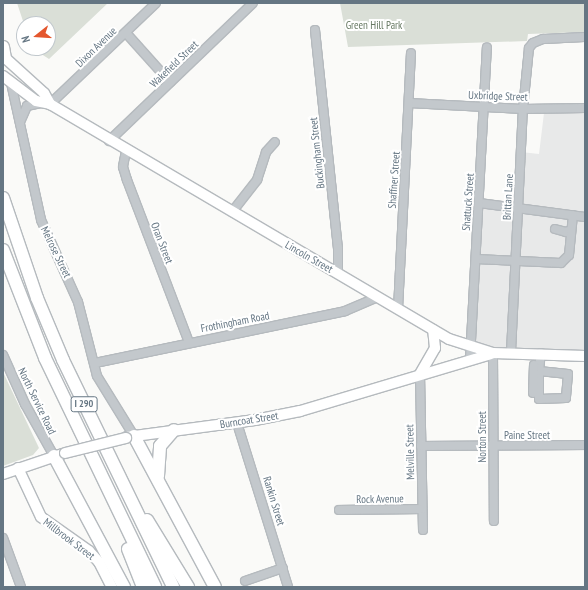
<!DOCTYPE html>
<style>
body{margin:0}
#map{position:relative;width:588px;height:590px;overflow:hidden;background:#fafaf8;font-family:"PT Sans Narrow",sans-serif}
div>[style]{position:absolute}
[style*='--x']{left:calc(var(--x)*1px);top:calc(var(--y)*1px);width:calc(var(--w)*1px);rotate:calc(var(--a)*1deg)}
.built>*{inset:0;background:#e8e9e9}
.green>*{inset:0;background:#dadfd7}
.roads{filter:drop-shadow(1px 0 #b5babe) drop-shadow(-1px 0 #b5babe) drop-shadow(0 1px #b5babe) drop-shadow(0 -1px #b5babe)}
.minor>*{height:8px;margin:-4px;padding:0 4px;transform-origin:4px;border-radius:4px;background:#c3c8cc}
.major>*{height:10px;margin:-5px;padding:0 5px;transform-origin:5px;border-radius:5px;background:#fff}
.highway>*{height:12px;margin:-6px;padding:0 6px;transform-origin:6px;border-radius:6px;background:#fff}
.bridges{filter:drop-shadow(1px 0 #b5babe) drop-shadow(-1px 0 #b5babe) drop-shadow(0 1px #b5babe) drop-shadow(0 -1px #b5babe)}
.major-bridge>*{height:10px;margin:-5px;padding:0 5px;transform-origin:5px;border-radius:5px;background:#fff}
span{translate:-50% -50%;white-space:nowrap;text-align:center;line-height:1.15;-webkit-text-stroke:4px #fff;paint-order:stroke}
.shield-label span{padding:1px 3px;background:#fff;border:1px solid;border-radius:3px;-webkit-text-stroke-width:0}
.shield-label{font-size:10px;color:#657683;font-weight:700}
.park-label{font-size:11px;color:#687a64}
.street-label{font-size:11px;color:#657683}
.frame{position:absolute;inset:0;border:4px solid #657683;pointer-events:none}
.north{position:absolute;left:16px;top:16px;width:40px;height:40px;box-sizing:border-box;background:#fff;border:1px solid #c1c8cd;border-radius:50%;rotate:253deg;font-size:11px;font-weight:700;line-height:16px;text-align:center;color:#657683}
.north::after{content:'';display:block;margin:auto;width:14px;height:18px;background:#e4572e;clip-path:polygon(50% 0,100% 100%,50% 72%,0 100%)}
</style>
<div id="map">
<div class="built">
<div style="clip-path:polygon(544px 113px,585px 113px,585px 356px,470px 348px,479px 203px,518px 206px,521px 152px,539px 154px)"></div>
</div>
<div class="green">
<div style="clip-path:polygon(17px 3px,108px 3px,49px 59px,32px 48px,48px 48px,48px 24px,24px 24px)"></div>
<div style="clip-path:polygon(340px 3px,585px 3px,585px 32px,528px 34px,527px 41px,348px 47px)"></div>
<div style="clip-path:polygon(3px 372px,39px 448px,33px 455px,3px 466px)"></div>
</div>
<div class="roads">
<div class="minor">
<div style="--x:315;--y:30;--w:219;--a:84"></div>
<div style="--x:338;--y:248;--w:26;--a:90"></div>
<div style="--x:126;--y:33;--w:66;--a:48.1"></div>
<div style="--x:11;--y:83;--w:140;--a:77.6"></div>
<div style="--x:41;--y:220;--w:90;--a:65.7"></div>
<div style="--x:78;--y:302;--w:76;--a:75.6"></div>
<div style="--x:97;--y:376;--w:70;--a:58.3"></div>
<div style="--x:409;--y:103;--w:114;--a:3"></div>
<div style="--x:523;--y:109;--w:62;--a:-0.9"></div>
<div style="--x:50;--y:104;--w:146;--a:-43.6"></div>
<div style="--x:20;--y:122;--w:17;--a:-66"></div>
<div style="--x:27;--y:106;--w:14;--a:-12"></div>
<div style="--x:109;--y:141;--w:199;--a:-43.8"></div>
<div style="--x:126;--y:151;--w:16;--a:101"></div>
<div style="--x:123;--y:167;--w:14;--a:73"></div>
<div style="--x:127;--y:180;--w:173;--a:69.1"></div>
<div style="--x:479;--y:203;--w:107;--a:7.5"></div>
<div style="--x:232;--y:212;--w:41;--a:-52"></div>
<div style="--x:257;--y:180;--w:29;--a:-72"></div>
<div style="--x:266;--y:152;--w:13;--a:-48"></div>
<div style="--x:555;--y:229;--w:11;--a:15"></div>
<div style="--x:566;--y:232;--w:5;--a:-22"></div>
<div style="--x:476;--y:259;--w:85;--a:2.7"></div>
<div style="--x:561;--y:263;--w:11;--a:-45"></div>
<div style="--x:569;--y:255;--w:40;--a:-84.3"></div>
<div style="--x:398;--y:309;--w:256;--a:-87.1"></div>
<div style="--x:511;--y:352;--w:243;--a:-87.2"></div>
<div style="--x:523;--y:109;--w:61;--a:-84.4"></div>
<div style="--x:529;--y:48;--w:6;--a:-51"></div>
<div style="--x:533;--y:43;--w:11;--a:-22"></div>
<div style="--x:543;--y:39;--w:42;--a:-2.7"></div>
<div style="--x:493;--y:353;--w:168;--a:89.7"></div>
<div style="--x:3;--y:355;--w:54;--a:65.8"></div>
<div style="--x:25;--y:404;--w:60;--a:60.9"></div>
<div style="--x:470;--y:359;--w:312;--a:-86.9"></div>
<div style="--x:95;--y:363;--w:255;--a:-11.7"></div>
<div style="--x:345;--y:311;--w:36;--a:-23"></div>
<div style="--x:539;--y:371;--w:29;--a:6"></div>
<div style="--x:568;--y:374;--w:24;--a:95"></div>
<div style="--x:566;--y:398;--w:27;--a:178"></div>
<div style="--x:539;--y:399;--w:28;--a:-90"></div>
<div style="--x:539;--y:371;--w:10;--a:-84"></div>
<div style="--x:540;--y:361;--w:8;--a:-83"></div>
<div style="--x:420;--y:374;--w:156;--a:88.9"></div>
<div style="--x:533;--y:393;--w:28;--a:-88"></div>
<div style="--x:237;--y:423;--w:172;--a:72.7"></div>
<div style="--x:421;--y:446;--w:164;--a:-0.3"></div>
<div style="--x:339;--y:510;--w:82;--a:-0.7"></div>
<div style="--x:3;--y:538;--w:52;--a:69.8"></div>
<div style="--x:245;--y:581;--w:40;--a:-18.9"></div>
</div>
<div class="major">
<div style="--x:3;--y:56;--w:55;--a:42.1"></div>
<div style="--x:44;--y:93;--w:13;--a:61"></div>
<div style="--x:3;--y:76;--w:41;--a:37.1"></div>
<div style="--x:36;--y:101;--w:14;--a:12"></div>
<div style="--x:50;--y:104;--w:463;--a:30.5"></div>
<div style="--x:449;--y:339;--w:46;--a:17.7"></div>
<div style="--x:493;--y:353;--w:92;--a:1.9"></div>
<div style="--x:420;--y:374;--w:30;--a:-60"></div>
<div style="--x:435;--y:348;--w:18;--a:-96"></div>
<div style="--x:127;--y:437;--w:129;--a:-7.6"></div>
<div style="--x:255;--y:420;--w:46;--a:-11.3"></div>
<div style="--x:300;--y:411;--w:199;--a:-16.6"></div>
<div style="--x:18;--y:468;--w:54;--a:64.9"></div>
<div style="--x:41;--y:517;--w:59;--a:35.3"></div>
<div style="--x:89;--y:551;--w:15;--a:48"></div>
<div style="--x:99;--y:562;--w:28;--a:63"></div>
<div style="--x:3;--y:474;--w:62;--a:-18.7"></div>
</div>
<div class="highway">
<div style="--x:3;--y:47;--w:11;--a:80"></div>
<div style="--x:3;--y:198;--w:106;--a:71.2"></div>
<div style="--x:37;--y:298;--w:67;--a:67.2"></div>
<div style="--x:63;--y:360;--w:252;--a:64.1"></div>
<div style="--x:3;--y:250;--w:116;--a:68.7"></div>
<div style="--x:45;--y:358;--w:254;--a:64.3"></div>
<div style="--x:134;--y:436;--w:171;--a:61.8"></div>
<div style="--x:54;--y:456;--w:149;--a:61.9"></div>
<div style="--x:158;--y:476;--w:30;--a:-86"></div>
<div style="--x:160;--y:446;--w:21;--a:-49"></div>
<div style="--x:147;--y:520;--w:79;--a:58.5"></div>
<div style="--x:128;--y:549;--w:41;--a:68.5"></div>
</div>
</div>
<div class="bridges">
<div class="major-bridge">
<div style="--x:65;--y:453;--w:63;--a:-13.8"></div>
</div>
</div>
<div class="shield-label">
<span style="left:84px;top:404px">I 290</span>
</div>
<div class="park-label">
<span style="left:374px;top:25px">Green Hill Park</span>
</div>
<div class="street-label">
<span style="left:96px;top:47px;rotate:-44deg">Dixon Avenue</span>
<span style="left:174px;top:64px;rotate:-44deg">Wakefield Street</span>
<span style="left:498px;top:96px;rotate:2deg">Uxbridge Street</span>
<span style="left:317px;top:153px;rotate:-96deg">Buckingham Street</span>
<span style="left:394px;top:180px;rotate:-86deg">Shaffner Street</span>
<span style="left:508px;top:197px;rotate:-87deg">Brittan Lane</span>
<span style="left:468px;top:202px;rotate:-86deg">Shattuck Street</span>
<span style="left:162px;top:243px;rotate:69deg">Oran Street</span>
<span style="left:56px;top:252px;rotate:64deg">Melrose Street</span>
<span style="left:309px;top:257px;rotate:30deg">Lincoln Street</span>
<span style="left:235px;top:322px;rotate:-11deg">Frothingham Road</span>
<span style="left:37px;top:401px;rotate:64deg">North Service Road</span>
<span style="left:249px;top:420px;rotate:-9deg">Burncoat Street</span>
<span style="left:527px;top:435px">Paine Street</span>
<span style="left:482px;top:437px;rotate:-90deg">Norton Street</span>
<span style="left:410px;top:452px;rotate:-91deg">Melville Street</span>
<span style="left:380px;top:499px;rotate:-1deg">Rock Avenue</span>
<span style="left:274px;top:501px;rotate:73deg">Rankin Street</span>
<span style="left:69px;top:539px;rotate:37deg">Millbrook Street</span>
</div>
<div class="frame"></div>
<div class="north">N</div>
</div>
